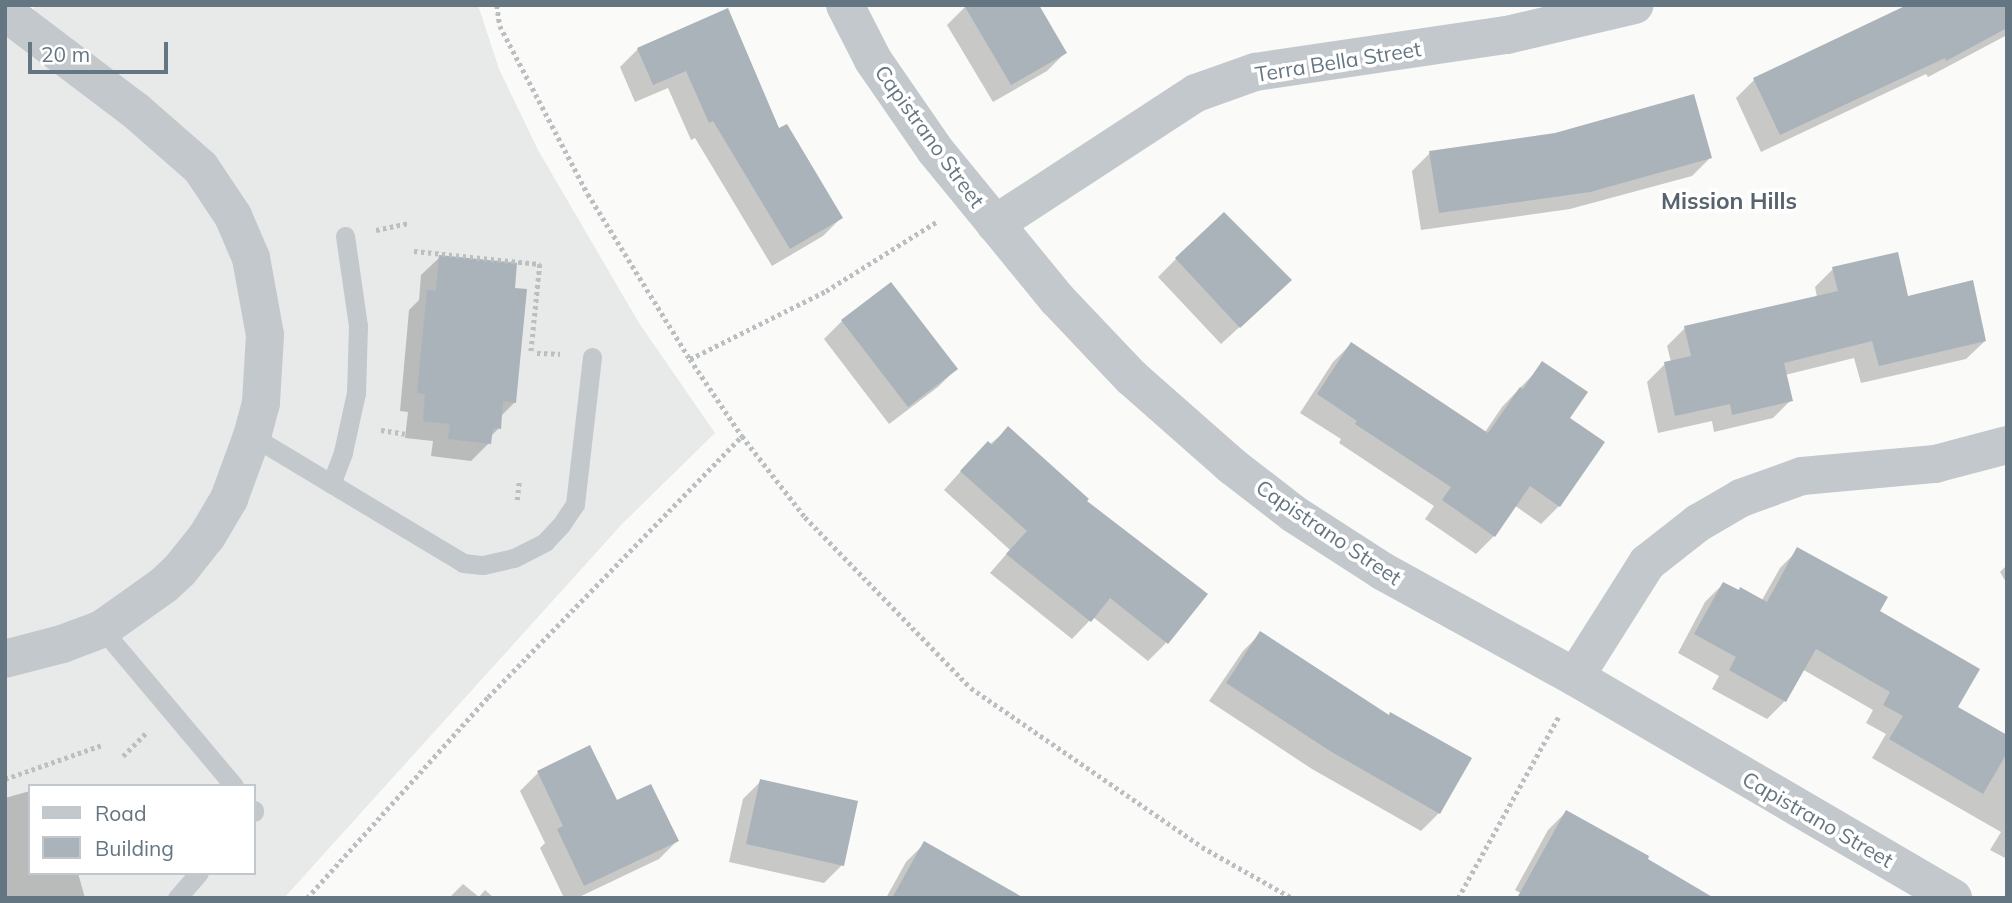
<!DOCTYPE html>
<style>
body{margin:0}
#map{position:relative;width:2012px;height:903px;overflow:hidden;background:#fafaf8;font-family:Mulish,sans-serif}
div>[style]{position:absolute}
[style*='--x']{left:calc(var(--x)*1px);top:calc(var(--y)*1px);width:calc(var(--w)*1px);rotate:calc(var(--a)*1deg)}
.built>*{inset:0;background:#e8e9e9}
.shadow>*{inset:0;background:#0003}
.building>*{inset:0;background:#aab3b9}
.path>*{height:4.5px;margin-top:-2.25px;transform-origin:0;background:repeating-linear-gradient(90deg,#bbbfc2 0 3.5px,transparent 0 7px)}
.service>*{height:19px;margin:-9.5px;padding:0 9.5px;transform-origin:9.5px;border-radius:9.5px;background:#c3c8cc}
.minor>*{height:38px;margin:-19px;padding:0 19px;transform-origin:19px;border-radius:19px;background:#c3c8cc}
span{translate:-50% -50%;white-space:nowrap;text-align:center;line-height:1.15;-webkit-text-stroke:7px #fff;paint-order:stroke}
.street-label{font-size:21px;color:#657683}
.neighbourhood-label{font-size:23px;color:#57646e;font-weight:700}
.frame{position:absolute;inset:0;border:7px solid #657683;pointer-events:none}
.legend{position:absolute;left:28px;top:784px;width:228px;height:91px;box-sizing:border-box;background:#fff;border:2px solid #c1c8cd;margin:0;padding:9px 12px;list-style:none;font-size:21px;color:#657683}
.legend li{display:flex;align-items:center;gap:14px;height:35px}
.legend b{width:35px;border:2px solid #c1c8cd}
.scale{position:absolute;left:28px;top:42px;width:140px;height:32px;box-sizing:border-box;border:4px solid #657683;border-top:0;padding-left:9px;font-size:21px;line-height:24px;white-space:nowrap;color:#657683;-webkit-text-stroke:5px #fff;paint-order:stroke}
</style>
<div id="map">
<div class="built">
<div style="clip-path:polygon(evenodd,37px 5px,478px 5px,499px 69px,538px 150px,639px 323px,715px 433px,622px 524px,284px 898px,5px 898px,5px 38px,37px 5px,30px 786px,254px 786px,254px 873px,30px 873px,30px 786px)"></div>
</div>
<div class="shadow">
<div style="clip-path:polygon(2007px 5px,2007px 35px,1928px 77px,1926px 74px,1761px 152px,1736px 98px,1754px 80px)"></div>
<div style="clip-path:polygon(965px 7px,1065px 53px,1047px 71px,993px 102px,947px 25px)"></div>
<div style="clip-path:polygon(727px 10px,778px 131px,841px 218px,823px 236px,772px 266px,695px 138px,691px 140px,668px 88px,635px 102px,620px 67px,638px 49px)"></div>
<div style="clip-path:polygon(1430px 153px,1710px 158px,1692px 176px,1570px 209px,1421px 230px,1412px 171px)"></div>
<div style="clip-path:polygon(440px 257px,513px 289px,514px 403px,500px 417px,499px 428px,490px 437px,489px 443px,471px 461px,431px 456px,433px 441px,405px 438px,408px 412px,400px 411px,409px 310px,419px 300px,421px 275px)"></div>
<div style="clip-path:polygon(1176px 259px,1271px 298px,1221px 344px,1158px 277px)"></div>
<div style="clip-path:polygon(1833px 269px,1907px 298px,1985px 341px,1966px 359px,1861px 383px,1854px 358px,1785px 375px,1791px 400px,1773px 418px,1714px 432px,1712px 421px,1658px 433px,1647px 382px,1665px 364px,1671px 362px,1667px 346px,1685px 328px,1817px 297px,1815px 287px)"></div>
<div style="clip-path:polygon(842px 321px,956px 369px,938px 387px,889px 424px,824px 339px)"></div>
<div style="clip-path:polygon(1351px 344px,1485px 432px,1502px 407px,1543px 364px,1568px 418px,1559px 506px,1541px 524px,1514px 505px,1494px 536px,1476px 554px,1425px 519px,1434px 506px,1339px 443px,1341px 439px,1300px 413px,1333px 362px)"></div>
<div style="clip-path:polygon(1008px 429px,1085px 501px,1166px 643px,1148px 661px,1093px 617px,1072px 639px,990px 573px,1010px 550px,944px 490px,970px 461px)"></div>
<div style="clip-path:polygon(1798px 550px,1878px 611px,1956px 707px,2007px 737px,2007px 859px,1990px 850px,2001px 832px,1872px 758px,1886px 734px,1866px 723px,1873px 710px,1802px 669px,1785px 701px,1767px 719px,1712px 689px,1719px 676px,1678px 653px,1705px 602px,1723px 584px,1762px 600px,1780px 568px)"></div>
<div style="clip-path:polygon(2007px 565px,2007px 584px,2000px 572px)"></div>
<div style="clip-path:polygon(1261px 633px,1388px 717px,1439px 813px,1421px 831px,1312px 769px,1209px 701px,1243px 651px)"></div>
<div style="clip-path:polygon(589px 748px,616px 803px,677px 841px,659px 859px,577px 898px,564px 898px,540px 848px,545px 843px,520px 791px,538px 773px)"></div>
<div style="clip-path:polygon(761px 781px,842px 865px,824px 883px,729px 862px,743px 799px)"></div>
<div style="clip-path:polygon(30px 791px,30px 873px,78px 873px,85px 898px,5px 898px,5px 798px)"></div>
<div style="clip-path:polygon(1566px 812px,1529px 898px,1515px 890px,1548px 830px)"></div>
<div style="clip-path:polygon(924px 844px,1013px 898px,886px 898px,906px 862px)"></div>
<div style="clip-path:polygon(463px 884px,479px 897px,485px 890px,494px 898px,449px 898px)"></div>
</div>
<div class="building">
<div style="clip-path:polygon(964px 5px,1039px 5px,1067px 53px,1011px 85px)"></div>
<div style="clip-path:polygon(1907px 5px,2007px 5px,2007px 28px,1946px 61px,1945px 58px,1780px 135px,1753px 78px)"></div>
<div style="clip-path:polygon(728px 8px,779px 128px,787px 124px,843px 218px,790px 249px,713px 121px,709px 123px,686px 71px,653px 85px,637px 48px)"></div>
<div style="clip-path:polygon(1694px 94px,1712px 158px,1590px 192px,1439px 213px,1429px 151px,1555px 133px)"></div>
<div style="clip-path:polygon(1224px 212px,1292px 280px,1240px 328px,1175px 258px)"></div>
<div style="clip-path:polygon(1898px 252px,1908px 296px,1973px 280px,1986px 341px,1879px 366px,1872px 341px,1784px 363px,1793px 401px,1732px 415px,1730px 404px,1675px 416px,1664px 362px,1691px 356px,1684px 326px,1838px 291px,1832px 267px)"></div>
<div style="clip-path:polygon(439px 255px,517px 263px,515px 288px,527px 289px,516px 403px,503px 401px,501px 429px,493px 428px,491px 444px,448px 439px,450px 424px,423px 421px,425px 394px,417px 393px,427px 290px,436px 291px)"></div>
<div style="clip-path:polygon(891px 282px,958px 369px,908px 407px,841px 320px)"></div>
<div style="clip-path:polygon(1351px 342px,1488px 433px,1520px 387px,1523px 389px,1542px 361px,1588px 392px,1570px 418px,1605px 442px,1560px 507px,1530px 486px,1495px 537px,1442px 500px,1451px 487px,1355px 424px,1357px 421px,1317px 394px)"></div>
<div style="clip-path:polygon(1008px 426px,1089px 499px,1087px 501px,1208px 594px,1168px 644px,1110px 598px,1091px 622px,1006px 554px,1027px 531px,960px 471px,988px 441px,992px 445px)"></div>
<div style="clip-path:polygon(1797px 547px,1888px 597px,1880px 611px,1980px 669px,1958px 707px,2007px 735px,2007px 753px,1983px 794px,1889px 739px,1903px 716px,1883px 705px,1890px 692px,1816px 649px,1786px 702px,1729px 670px,1736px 657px,1694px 634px,1723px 582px,1739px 590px,1740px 587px,1767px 602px)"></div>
<div style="clip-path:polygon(1260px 631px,1389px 715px,1390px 712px,1472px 758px,1440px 814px,1330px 751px,1226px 683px)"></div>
<div style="clip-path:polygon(590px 745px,617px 800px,651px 784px,679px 841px,584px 886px,557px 829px,563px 826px,537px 771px)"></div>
<div style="clip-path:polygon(760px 779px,858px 801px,844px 866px,746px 844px)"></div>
<div style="clip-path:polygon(1566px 810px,1649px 856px,1648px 859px,1714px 898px,1517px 898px)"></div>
<div style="clip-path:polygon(924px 841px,1024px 898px,892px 898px)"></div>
</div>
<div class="path">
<div style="--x:497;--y:5;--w:21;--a:82"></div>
<div style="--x:500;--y:26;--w:190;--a:62.4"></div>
<div style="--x:588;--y:194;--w:194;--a:58.3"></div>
<div style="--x:690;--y:359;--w:93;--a:56"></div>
<div style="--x:742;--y:436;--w:103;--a:52.1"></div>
<div style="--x:805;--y:517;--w:238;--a:45.9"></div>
<div style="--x:971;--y:688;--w:280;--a:34.5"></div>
<div style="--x:1202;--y:847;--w:103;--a:29.5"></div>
<div style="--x:376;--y:230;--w:34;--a:-12"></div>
<div style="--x:414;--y:251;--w:127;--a:5.9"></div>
<div style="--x:540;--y:264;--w:88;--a:95.8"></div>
<div style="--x:537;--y:353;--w:23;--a:2"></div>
<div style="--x:690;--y:359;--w:152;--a:-26.6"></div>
<div style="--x:826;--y:291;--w:130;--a:-32.1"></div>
<div style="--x:381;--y:430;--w:24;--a:9"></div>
<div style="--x:517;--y:500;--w:20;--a:-84"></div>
<div style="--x:123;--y:756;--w:34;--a:-45"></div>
<div style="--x:5;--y:779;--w:103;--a:-19.3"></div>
<div style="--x:307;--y:898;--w:270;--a:-48"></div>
<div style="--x:488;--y:697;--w:364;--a:-45.8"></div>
<div style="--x:1458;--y:898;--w:208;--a:-61"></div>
</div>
<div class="service">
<div style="--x:252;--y:436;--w:246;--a:31"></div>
<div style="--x:463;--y:563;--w:20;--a:6"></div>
<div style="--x:483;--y:565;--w:32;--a:-13"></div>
<div style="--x:514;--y:558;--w:35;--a:-27"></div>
<div style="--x:545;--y:542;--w:23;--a:-47"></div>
<div style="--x:561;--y:525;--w:25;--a:-56"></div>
<div style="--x:575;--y:504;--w:148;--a:-83.4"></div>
<div style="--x:331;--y:484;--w:34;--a:-69"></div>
<div style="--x:343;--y:452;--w:60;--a:-77.6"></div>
<div style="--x:356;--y:393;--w:67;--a:-88.3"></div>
<div style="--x:358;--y:326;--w:91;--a:-98.2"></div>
<div style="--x:102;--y:629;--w:205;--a:49.9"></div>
<div style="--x:254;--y:810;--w:2;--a:90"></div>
<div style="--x:177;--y:898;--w:33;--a:-49"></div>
</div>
<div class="minor">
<div style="--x:845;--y:5;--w:62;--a:63"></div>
<div style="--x:873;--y:60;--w:109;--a:55.4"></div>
<div style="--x:935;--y:150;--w:193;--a:50.7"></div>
<div style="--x:1057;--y:299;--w:108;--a:46.5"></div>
<div style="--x:1131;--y:377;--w:135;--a:41.4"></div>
<div style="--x:1232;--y:466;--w:78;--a:37.7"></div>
<div style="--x:1294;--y:514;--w:107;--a:32.8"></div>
<div style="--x:1384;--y:572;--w:218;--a:28.8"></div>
<div style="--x:1575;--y:677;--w:438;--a:30.3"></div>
<div style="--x:5;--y:12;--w:164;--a:37.1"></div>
<div style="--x:136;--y:111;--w:86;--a:41.2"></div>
<div style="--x:201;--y:168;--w:58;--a:56.3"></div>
<div style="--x:233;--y:216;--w:46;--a:66.8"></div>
<div style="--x:251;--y:258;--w:78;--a:79.7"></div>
<div style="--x:265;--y:335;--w:68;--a:93.4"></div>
<div style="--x:261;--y:403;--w:34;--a:105"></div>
<div style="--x:252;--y:436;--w:67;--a:110.1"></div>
<div style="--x:229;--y:499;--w:43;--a:120.7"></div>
<div style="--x:207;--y:536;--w:43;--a:128.5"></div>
<div style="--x:180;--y:570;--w:22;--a:137"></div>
<div style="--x:164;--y:585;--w:76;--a:144.6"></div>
<div style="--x:102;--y:629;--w:43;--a:159.4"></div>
<div style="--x:62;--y:644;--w:59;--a:165.3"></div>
<div style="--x:995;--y:224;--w:240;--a:-33.1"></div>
<div style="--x:1196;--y:93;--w:63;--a:-19.6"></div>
<div style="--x:1255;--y:72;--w:255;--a:-8.4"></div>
<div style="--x:1507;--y:35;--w:131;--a:-13.2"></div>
<div style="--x:1575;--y:677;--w:135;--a:-57.7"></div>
<div style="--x:1647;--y:563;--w:65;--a:-38.1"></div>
<div style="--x:1698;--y:523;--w:50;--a:-30.2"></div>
<div style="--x:1741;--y:498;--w:65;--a:-19.8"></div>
<div style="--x:1802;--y:476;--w:134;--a:-5.2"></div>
<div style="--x:1935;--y:464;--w:74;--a:-14.8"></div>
</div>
<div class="street-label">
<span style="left:1338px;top:61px;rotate:-9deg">Terra Bella Street</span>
<span style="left:930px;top:136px;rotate:54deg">Capistrano Street</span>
<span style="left:1329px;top:532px;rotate:34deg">Capistrano Street</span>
<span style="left:1818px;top:819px;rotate:30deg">Capistrano Street</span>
</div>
<div class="neighbourhood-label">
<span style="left:1729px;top:201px">Mission Hills</span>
</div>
<div class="frame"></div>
<ul class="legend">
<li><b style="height:9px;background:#c3c8cc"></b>Road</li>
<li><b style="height:19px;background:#aab3b9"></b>Building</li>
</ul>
<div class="scale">20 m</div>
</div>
